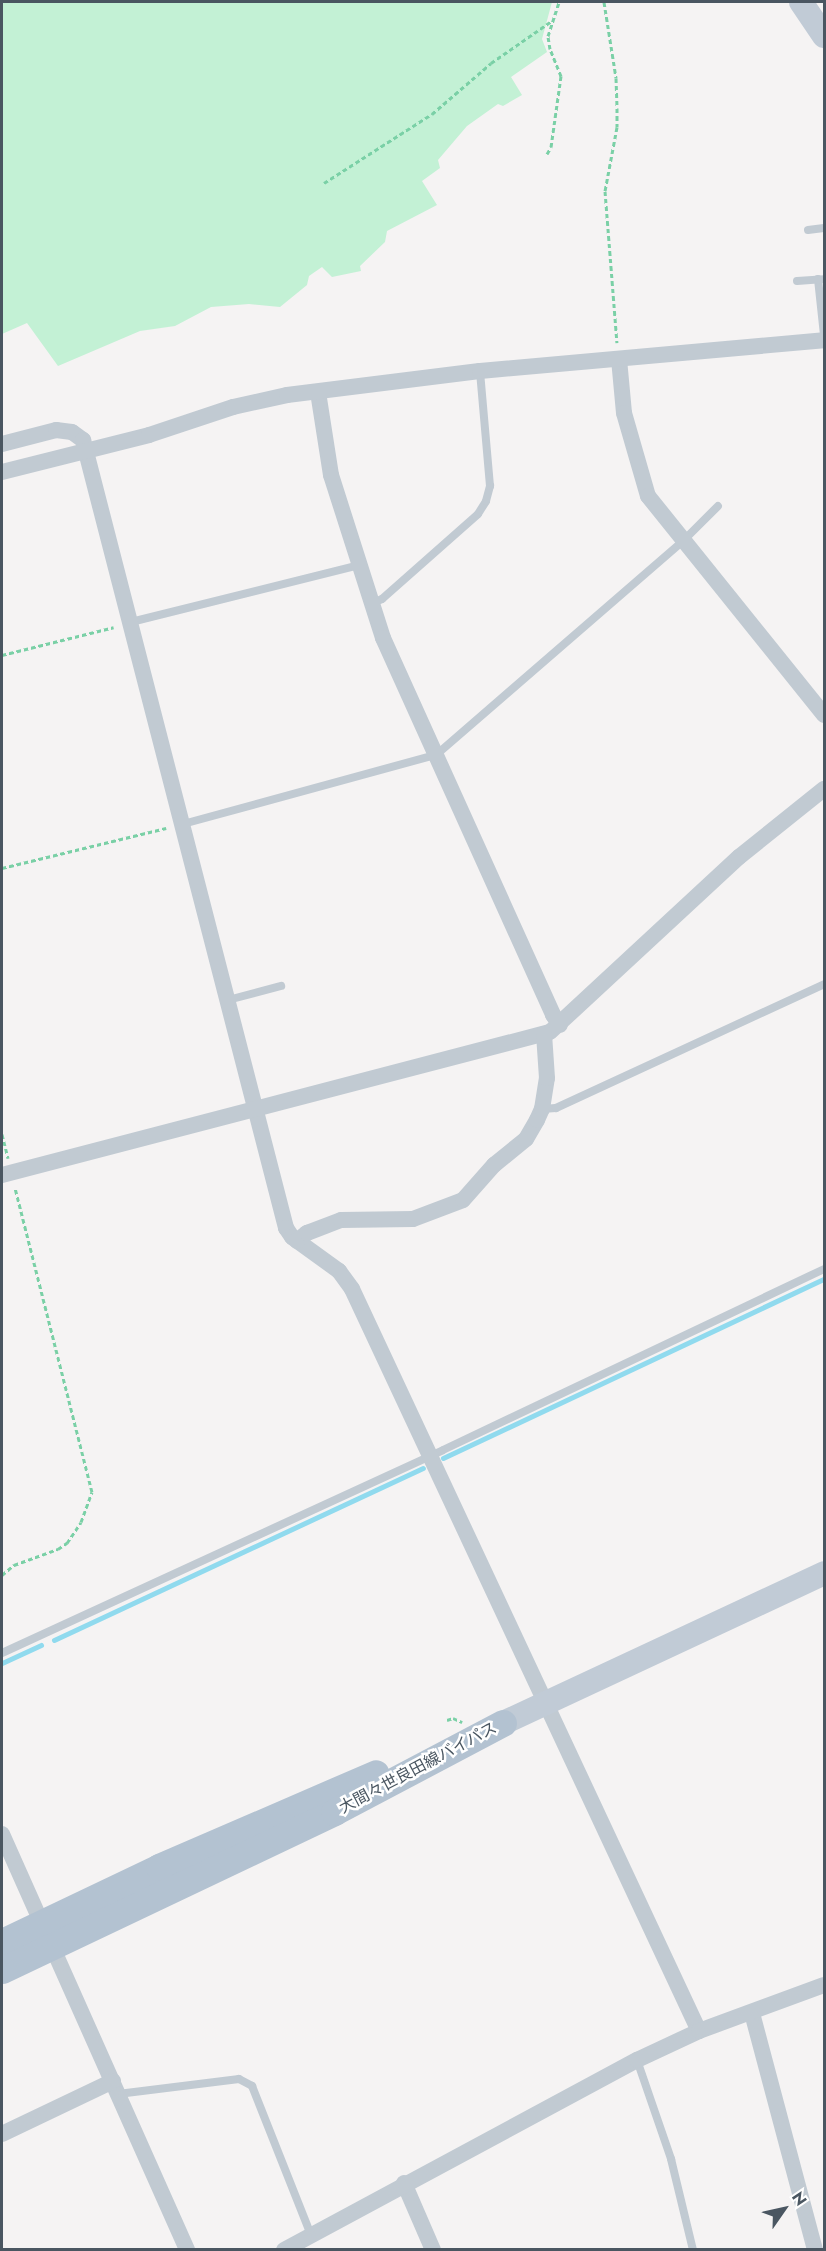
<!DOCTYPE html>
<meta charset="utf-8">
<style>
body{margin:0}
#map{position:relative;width:826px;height:2251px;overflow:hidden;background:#f5f3f3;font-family:Jost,"Noto Sans JP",sans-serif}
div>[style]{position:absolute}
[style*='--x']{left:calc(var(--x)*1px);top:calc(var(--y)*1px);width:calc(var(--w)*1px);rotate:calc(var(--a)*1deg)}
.green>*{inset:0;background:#c3f1d5}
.stream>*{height:5px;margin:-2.5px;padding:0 2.5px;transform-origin:2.5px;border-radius:2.5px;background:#90daee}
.path>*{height:3px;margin-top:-1.5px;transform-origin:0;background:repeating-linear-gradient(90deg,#7ad0a6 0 4.5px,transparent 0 7.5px)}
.lane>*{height:8px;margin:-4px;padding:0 4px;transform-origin:4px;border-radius:4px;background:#c1cad2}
.street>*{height:16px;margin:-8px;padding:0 8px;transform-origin:8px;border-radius:8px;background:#c1cad2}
.secondary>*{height:24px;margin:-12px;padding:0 12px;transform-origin:12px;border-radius:12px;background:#c1cbd6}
.primary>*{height:27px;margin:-13.5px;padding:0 13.5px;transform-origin:13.5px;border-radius:13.5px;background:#b3c2d1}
span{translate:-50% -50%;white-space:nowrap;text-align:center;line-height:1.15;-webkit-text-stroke:5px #fff;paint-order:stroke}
.street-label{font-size:16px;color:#4a5661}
.frame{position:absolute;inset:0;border:3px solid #4a5661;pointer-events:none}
.north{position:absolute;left:754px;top:2179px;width:60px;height:60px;-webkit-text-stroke:4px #fff;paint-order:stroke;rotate:56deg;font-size:16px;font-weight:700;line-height:24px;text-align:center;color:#4a5661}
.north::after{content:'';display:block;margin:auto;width:21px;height:27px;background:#4a5661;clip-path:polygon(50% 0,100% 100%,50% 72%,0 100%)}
</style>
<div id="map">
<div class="green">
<div style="clip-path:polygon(2px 2px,552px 2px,542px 39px,547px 52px,511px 77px,522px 95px,503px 106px,498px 104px,467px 126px,438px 160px,440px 168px,422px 181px,437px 205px,387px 231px,385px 242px,360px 266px,361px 271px,332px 277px,322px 267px,309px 276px,307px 285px,280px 307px,249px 304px,211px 307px,175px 326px,140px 331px,58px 366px,27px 323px,2px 334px)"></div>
</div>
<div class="stream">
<div style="--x:443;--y:1458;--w:421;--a:-25.2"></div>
<div style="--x:54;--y:1640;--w:407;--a:-25"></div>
<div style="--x:2;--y:1663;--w:43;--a:-24.8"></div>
</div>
<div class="path">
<div style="--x:604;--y:2;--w:77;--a:81"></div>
<div style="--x:616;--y:78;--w:30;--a:88"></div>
<div style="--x:617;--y:108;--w:19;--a:90"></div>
<div style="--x:617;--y:127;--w:65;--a:100.6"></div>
<div style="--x:605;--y:191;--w:152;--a:85.5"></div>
<div style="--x:547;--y:154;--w:8;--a:-60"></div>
<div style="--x:551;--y:147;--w:72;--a:-82"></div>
<div style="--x:561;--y:76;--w:29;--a:-112"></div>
<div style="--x:550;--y:49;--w:13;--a:-99"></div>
<div style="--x:548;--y:36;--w:36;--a:-72"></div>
<div style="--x:324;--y:183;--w:128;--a:-32.6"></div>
<div style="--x:432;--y:114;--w:78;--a:-40.8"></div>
<div style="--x:491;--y:63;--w:75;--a:-34.7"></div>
<div style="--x:2;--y:655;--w:115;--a:-14"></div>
<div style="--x:2;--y:868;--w:169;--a:-13.7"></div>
<div style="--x:2;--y:1134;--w:25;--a:76"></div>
<div style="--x:2;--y:1575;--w:16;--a:-40"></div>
<div style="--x:14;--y:1565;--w:47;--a:-20"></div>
<div style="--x:58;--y:1549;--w:11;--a:-34"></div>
<div style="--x:67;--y:1543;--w:25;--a:-56"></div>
<div style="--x:81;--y:1522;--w:32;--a:-70"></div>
<div style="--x:92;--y:1492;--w:314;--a:-104.2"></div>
<div style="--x:447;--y:1720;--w:6;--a:-18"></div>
<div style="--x:453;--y:1718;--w:10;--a:24"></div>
</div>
<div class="lane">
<div style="--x:808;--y:230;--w:16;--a:-7"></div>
<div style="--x:818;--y:279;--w:56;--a:83.9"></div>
<div style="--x:797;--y:281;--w:27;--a:-4"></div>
<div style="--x:373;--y:603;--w:10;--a:-24"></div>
<div style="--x:382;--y:599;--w:128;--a:-41.5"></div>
<div style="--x:478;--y:514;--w:15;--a:-58"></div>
<div style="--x:486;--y:501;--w:16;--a:-75"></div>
<div style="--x:490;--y:486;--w:115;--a:-95"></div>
<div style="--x:131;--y:622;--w:236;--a:-14"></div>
<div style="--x:183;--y:824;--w:262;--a:-15.3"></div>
<div style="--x:436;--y:755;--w:328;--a:-40.9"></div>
<div style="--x:684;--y:540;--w:48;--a:-45"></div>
<div style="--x:228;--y:1000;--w:55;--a:-14.8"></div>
<div style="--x:542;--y:1109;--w:14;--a:-4"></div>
<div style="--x:556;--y:1108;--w:295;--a:-24.8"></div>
<div style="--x:2;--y:1653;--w:485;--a:-24.7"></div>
<div style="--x:443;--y:1450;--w:422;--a:-25.4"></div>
<div style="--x:637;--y:2060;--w:105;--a:71"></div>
<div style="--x:671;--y:2159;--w:94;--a:76.4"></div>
<div style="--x:118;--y:2094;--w:122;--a:-7.1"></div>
<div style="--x:239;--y:2079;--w:15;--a:28"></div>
<div style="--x:252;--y:2086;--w:160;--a:68.4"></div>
</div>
<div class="street">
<div style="--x:619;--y:359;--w:54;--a:84.7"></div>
<div style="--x:624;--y:413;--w:86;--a:73.9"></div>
<div style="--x:648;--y:496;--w:281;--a:51.2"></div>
<div style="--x:318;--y:392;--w:84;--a:81.1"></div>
<div style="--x:331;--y:475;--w:171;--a:72.3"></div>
<div style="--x:383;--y:638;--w:414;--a:65.7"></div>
<div style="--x:553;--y:1015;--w:12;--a:55"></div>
<div style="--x:2;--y:444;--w:56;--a:-14.5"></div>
<div style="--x:56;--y:430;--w:16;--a:7"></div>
<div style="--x:72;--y:432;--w:14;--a:36"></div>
<div style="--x:83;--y:440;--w:814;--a:75.55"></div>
<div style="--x:286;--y:1228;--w:11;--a:56"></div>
<div style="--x:292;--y:1237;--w:58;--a:35.9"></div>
<div style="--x:339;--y:1271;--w:22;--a:54"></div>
<div style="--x:352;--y:1289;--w:819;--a:64.94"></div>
<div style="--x:2;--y:472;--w:152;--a:-14.1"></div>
<div style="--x:149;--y:435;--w:89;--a:-18.4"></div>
<div style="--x:233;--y:407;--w:55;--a:-12.5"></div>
<div style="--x:287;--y:395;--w:194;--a:-7.1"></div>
<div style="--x:480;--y:371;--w:345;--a:-5.1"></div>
<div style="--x:2;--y:1175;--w:566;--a:-14.63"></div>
<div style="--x:550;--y:1032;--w:258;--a:-42.8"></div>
<div style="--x:739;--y:857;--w:109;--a:-38.7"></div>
<div style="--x:297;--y:1241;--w:13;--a:-39"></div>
<div style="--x:307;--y:1233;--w:36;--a:-21"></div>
<div style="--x:341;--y:1220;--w:72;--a:-0.8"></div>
<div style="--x:413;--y:1219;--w:53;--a:-20.8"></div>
<div style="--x:463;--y:1200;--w:47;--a:-48.5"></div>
<div style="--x:494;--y:1165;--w:41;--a:-39.1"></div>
<div style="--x:526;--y:1139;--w:22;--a:-60"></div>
<div style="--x:537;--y:1120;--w:12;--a:-66"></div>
<div style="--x:542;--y:1109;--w:31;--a:-81"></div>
<div style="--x:547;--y:1078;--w:44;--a:-93.9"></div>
<div style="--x:2;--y:1834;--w:455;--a:66"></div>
<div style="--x:752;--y:2013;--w:245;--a:75.1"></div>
<div style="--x:2;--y:2134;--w:123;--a:-25.5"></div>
<div style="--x:404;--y:2183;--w:73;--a:66.6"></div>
<div style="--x:284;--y:2250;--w:401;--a:-28.3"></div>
<div style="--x:637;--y:2060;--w:68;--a:-25.1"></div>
<div style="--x:699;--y:2031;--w:133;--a:-20.2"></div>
</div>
<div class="secondary">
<div style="--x:801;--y:2;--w:41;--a:55.9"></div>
<div style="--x:503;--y:1723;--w:354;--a:-25"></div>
</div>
<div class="primary">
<div style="--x:2;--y:1942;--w:174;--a:-25.5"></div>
<div style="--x:159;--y:1867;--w:236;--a:-23.4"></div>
<div style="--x:2;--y:1970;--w:368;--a:-25.4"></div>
<div style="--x:334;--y:1812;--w:191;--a:-27.8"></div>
</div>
<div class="street-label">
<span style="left:418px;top:1768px;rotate:-28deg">大間々世良田線バイパス</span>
</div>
<div class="frame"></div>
<div class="north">N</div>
</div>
